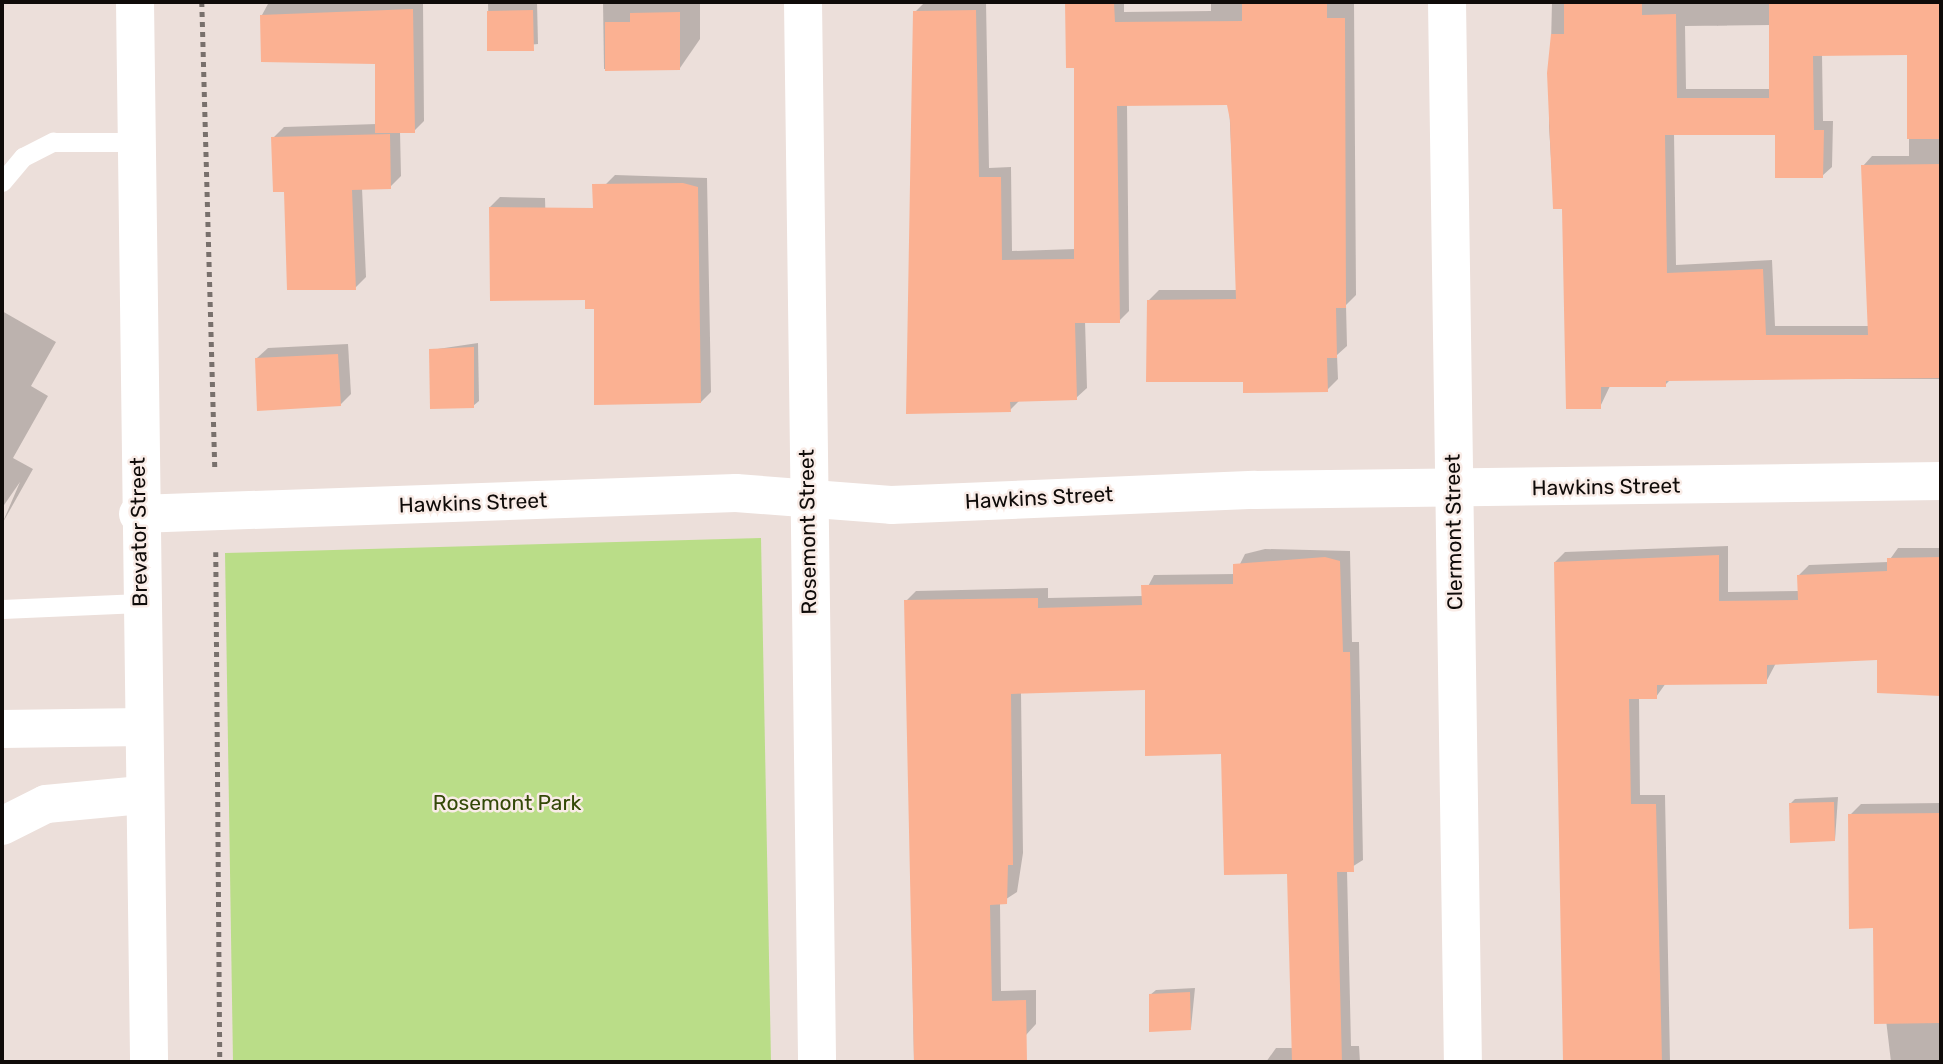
<!DOCTYPE html>
<style>
body{margin:0}
#map{position:relative;width:1943px;height:1064px;overflow:hidden;background:#ecdfda;font-family:Rubik,sans-serif}
div>[style]{position:absolute}
[style*='--x']{left:calc(var(--x)*1px);top:calc(var(--y)*1px);width:calc(var(--w)*1px);rotate:calc(var(--a)*1deg)}
.green>*{inset:0;background:#badd88}
.shadow>*{inset:0;background:#0003}
.building>*{inset:0;background:#fbb192}
.path>*{height:4.5px;margin-top:-2.25px;transform-origin:0;background:repeating-linear-gradient(90deg,#78706c 0 5px,transparent 0 10px)}
.service>*{height:19px;margin:-9.5px;padding:0 9.5px;transform-origin:9.5px;border-radius:9.5px;background:#fff}
.minor>*{height:38px;margin:-19px;padding:0 19px;transform-origin:19px;border-radius:19px;background:#fff}
.tertiary>*{height:38px;margin:-19px;padding:0 19px;transform-origin:19px;border-radius:19px;background:#fff}
span{translate:-50% -50%;white-space:nowrap;text-align:center;line-height:1.15;-webkit-text-stroke:5px #f9ece7;paint-order:stroke}
.street-label{font-size:21px;color:#0f0b09}
.park-label{font-size:21px;color:#334807}
.frame{position:absolute;inset:0;border:4px solid #0f0b09;pointer-events:none}
</style>
<div id="map">
<div class="green">
<div style="clip-path:polygon(761px 538px,771px 1062px,233px 1062px,225px 553px)"></div>
</div>
<div class="shadow">
<div style="clip-path:polygon(269px 2px,423px 2px,424px 121px,414px 131px,400px 131px,401px 176px,390px 187px,362px 188px,366px 277px,355px 288px,286px 190px,273px 138px,284px 127px,377px 124px,377px 62px,262px 15px)"></div>
<div style="clip-path:polygon(488px 2px,537px 2px,538px 44px,489px 49px)"></div>
<div style="clip-path:polygon(603px 2px,700px 2px,700px 39px,680px 68px,604px 69px)"></div>
<div style="clip-path:polygon(925px 2px,986px 2px,989px 168px,1011px 167px,1012px 251px,1076px 249px,1075px 66px,1068px 66px,1066px 2px,1124px 2px,1124px 12px,1211px 11px,1211px 2px,1354px 2px,1356px 295px,1346px 305px,1347px 346px,1337px 355px,1338px 379px,1327px 390px,1245px 381px,1148px 301px,1159px 290px,1238px 290px,1229px 103px,1127px 104px,1129px 311px,1119px 321px,1085px 321px,1087px 388px,1076px 398px,1020px 400px,1010px 410px,915px 12px)"></div>
<div style="clip-path:polygon(evenodd,1552px 2px,1941px 2px,1941px 379px,1671px 379px,1665px 385px,1610px 386px,1600px 407px,1567px 408px,1564px 207px,1554px 207px,1549px 126px,1552px 2px,1771px 25px,1771px 89px,1686px 89px,1685px 26px,1771px 25px,1552px 2px,1909px 53px,1909px 156px,1872px 156px,1863px 166px,1869px 326px,1775px 326px,1772px 260px,1676px 265px,1674px 133px,1777px 133px,1822px 176px,1832px 167px,1833px 121px,1823px 121px,1822px 54px,1909px 53px)"></div>
<div style="clip-path:polygon(615px 175px,707px 178px,711px 392px,701px 402px,490px 207px,500px 197px,545px 198px,546px 234px,605px 233px,605px 185px)"></div>
<div style="clip-path:polygon(2px 311px,56px 342px,31px 386px,48px 396px,13px 458px,33px 469px,2px 524px,20px 482px,2px 508px)"></div>
<div style="clip-path:polygon(478px 343px,479px 401px,473px 406px,431px 350px)"></div>
<div style="clip-path:polygon(348px 344px,351px 394px,340px 405px,257px 358px,268px 348px)"></div>
<div style="clip-path:polygon(1728px 546px,1728px 592px,1799px 591px,1799px 575px,1809px 565px,1888px 562px,1898px 548px,1941px 548px,1941px 693px,1879px 692px,1878px 658px,1776px 663px,1766px 682px,1666px 683px,1656px 697px,1639px 697px,1640px 795px,1665px 795px,1670px 1062px,1565px 1062px,1555px 562px,1565px 552px)"></div>
<div style="clip-path:polygon(1265px 549px,1350px 551px,1352px 642px,1359px 642px,1363px 860px,1347px 870px,1351px 1046px,1359px 1046px,1360px 1062px,1266px 1062px,1276px 1048px,1293px 1048px,1289px 872px,1223px 752px,1146px 688px,1021px 692px,1023px 853px,1017px 892px,1000px 903px,1001px 991px,1036px 990px,1036px 1024px,1026px 1035px,990px 1036px,991px 1062px,914px 1062px,906px 601px,916px 591px,1048px 588px,1048px 598px,1143px 596px,1154px 575px,1235px 574px,1245px 554px)"></div>
<div style="clip-path:polygon(1838px 797px,1835px 840px,1790px 804px,1795px 799px)"></div>
<div style="clip-path:polygon(1941px 803px,1941px 1062px,1891px 1062px,1875px 927px,1850px 815px,1861px 804px)"></div>
<div style="clip-path:polygon(1195px 988px,1191px 1028px,1150px 995px,1156px 990px)"></div>
</div>
<div class="building">
<div style="clip-path:polygon(1065px 2px,1114px 2px,1115px 22px,1242px 21px,1242px 2px,1327px 2px,1327px 18px,1345px 18px,1346px 308px,1336px 308px,1337px 358px,1327px 358px,1328px 392px,1243px 393px,1243px 382px,1146px 382px,1147px 300px,1236px 299px,1230px 120px,1227px 105px,1117px 106px,1120px 323px,1075px 323px,1077px 400px,1010px 402px,1011px 412px,906px 414px,913px 11px,976px 10px,979px 177px,1001px 177px,1002px 260px,1074px 259px,1074px 68px,1066px 68px)"></div>
<div style="clip-path:polygon(1564px 2px,1642px 2px,1642px 15px,1676px 14px,1677px 98px,1769px 98px,1769px 2px,1941px 2px,1941px 139px,1907px 139px,1907px 55px,1813px 56px,1814px 130px,1824px 130px,1823px 178px,1775px 178px,1775px 135px,1665px 135px,1667px 273px,1763px 269px,1766px 335px,1868px 335px,1861px 165px,1941px 164px,1941px 378px,1666px 381px,1666px 387px,1601px 387px,1601px 409px,1566px 409px,1562px 209px,1553px 209px,1547px 73px,1551px 34px,1564px 34px)"></div>
<div style="clip-path:polygon(413px 9px,415px 133px,375px 133px,375px 64px,261px 62px,260px 15px)"></div>
<div style="clip-path:polygon(533px 10px,534px 51px,487px 51px,487px 11px)"></div>
<div style="clip-path:polygon(680px 12px,680px 70px,605px 71px,605px 22px,630px 22px,630px 13px)"></div>
<div style="clip-path:polygon(390px 134px,391px 189px,352px 190px,356px 290px,287px 290px,284px 192px,273px 192px,271px 137px)"></div>
<div style="clip-path:polygon(683px 183px,698px 187px,701px 403px,594px 405px,594px 309px,585px 309px,585px 300px,490px 301px,489px 207px,593px 208px,592px 184px)"></div>
<div style="clip-path:polygon(474px 347px,474px 408px,430px 409px,429px 349px)"></div>
<div style="clip-path:polygon(338px 354px,341px 406px,257px 411px,255px 358px)"></div>
<div style="clip-path:polygon(1719px 555px,1719px 601px,1798px 600px,1797px 575px,1887px 571px,1887px 558px,1941px 557px,1941px 696px,1877px 693px,1877px 660px,1767px 665px,1767px 684px,1657px 685px,1657px 699px,1629px 699px,1631px 804px,1656px 804px,1662px 1062px,1563px 1062px,1554px 562px)"></div>
<div style="clip-path:polygon(1325px 557px,1340px 561px,1343px 652px,1350px 652px,1354px 872px,1337px 872px,1342px 1062px,1292px 1062px,1287px 874px,1224px 875px,1221px 754px,1145px 756px,1145px 690px,1011px 694px,1013px 865px,1008px 865px,1007px 904px,990px 905px,992px 1001px,1026px 1000px,1027px 1062px,914px 1062px,904px 600px,1038px 598px,1038px 608px,1142px 605px,1141px 585px,1233px 584px,1233px 564px)"></div>
<div style="clip-path:polygon(1834px 802px,1835px 841px,1790px 843px,1789px 803px)"></div>
<div style="clip-path:polygon(1941px 813px,1941px 1023px,1874px 1024px,1873px 928px,1849px 929px,1848px 814px)"></div>
<div style="clip-path:polygon(1190px 992px,1191px 1030px,1149px 1032px,1149px 994px)"></div>
</div>
<div class="path">
<div style="--x:202;--y:2;--w:468;--a:88.4"></div>
<div style="--x:216;--y:552;--w:510;--a:89.55"></div>
</div>
<div class="service">
<div style="--x:2;--y:182;--w:33;--a:-50"></div>
<div style="--x:23;--y:157;--w:34;--a:-27"></div>
<div style="--x:53;--y:142;--w:82;--a:0"></div>
<div style="--x:2;--y:609;--w:138;--a:-2.5"></div>
</div>
<div class="minor">
<div style="--x:803;--y:2;--w:1060;--a:89.24"></div>
<div style="--x:1447;--y:2;--w:1060;--a:89.14"></div>
<div style="--x:138;--y:514;--w:598;--a:-2.01"></div>
<div style="--x:736;--y:493;--w:155;--a:4.4"></div>
<div style="--x:891;--y:505;--w:364;--a:-2.4"></div>
<div style="--x:1255;--y:490;--w:686;--a:-0.75"></div>
</div>
<div class="tertiary">
<div style="--x:135;--y:2;--w:1060;--a:89.24"></div>
<div style="--x:2;--y:729;--w:141;--a:-0.8"></div>
<div style="--x:2;--y:826;--w:49;--a:-26.6"></div>
<div style="--x:46;--y:804;--w:96;--a:-5.4"></div>
</div>
<div class="street-label">
<span style="left:1606px;top:487px;rotate:-1deg">Hawkins Street</span>
<span style="left:1039px;top:498px;rotate:-3deg">Hawkins Street</span>
<span style="left:473px;top:503px;rotate:-2deg">Hawkins Street</span>
<span style="left:139px;top:532px;rotate:-91deg">Brevator Street</span>
<span style="left:808px;top:532px;rotate:-91deg">Rosemont Street</span>
<span style="left:1454px;top:532px;rotate:-91deg">Clermont Street</span>
</div>
<div class="park-label">
<span style="left:507px;top:803px">Rosemont Park</span>
</div>
<div class="frame"></div>
</div>
